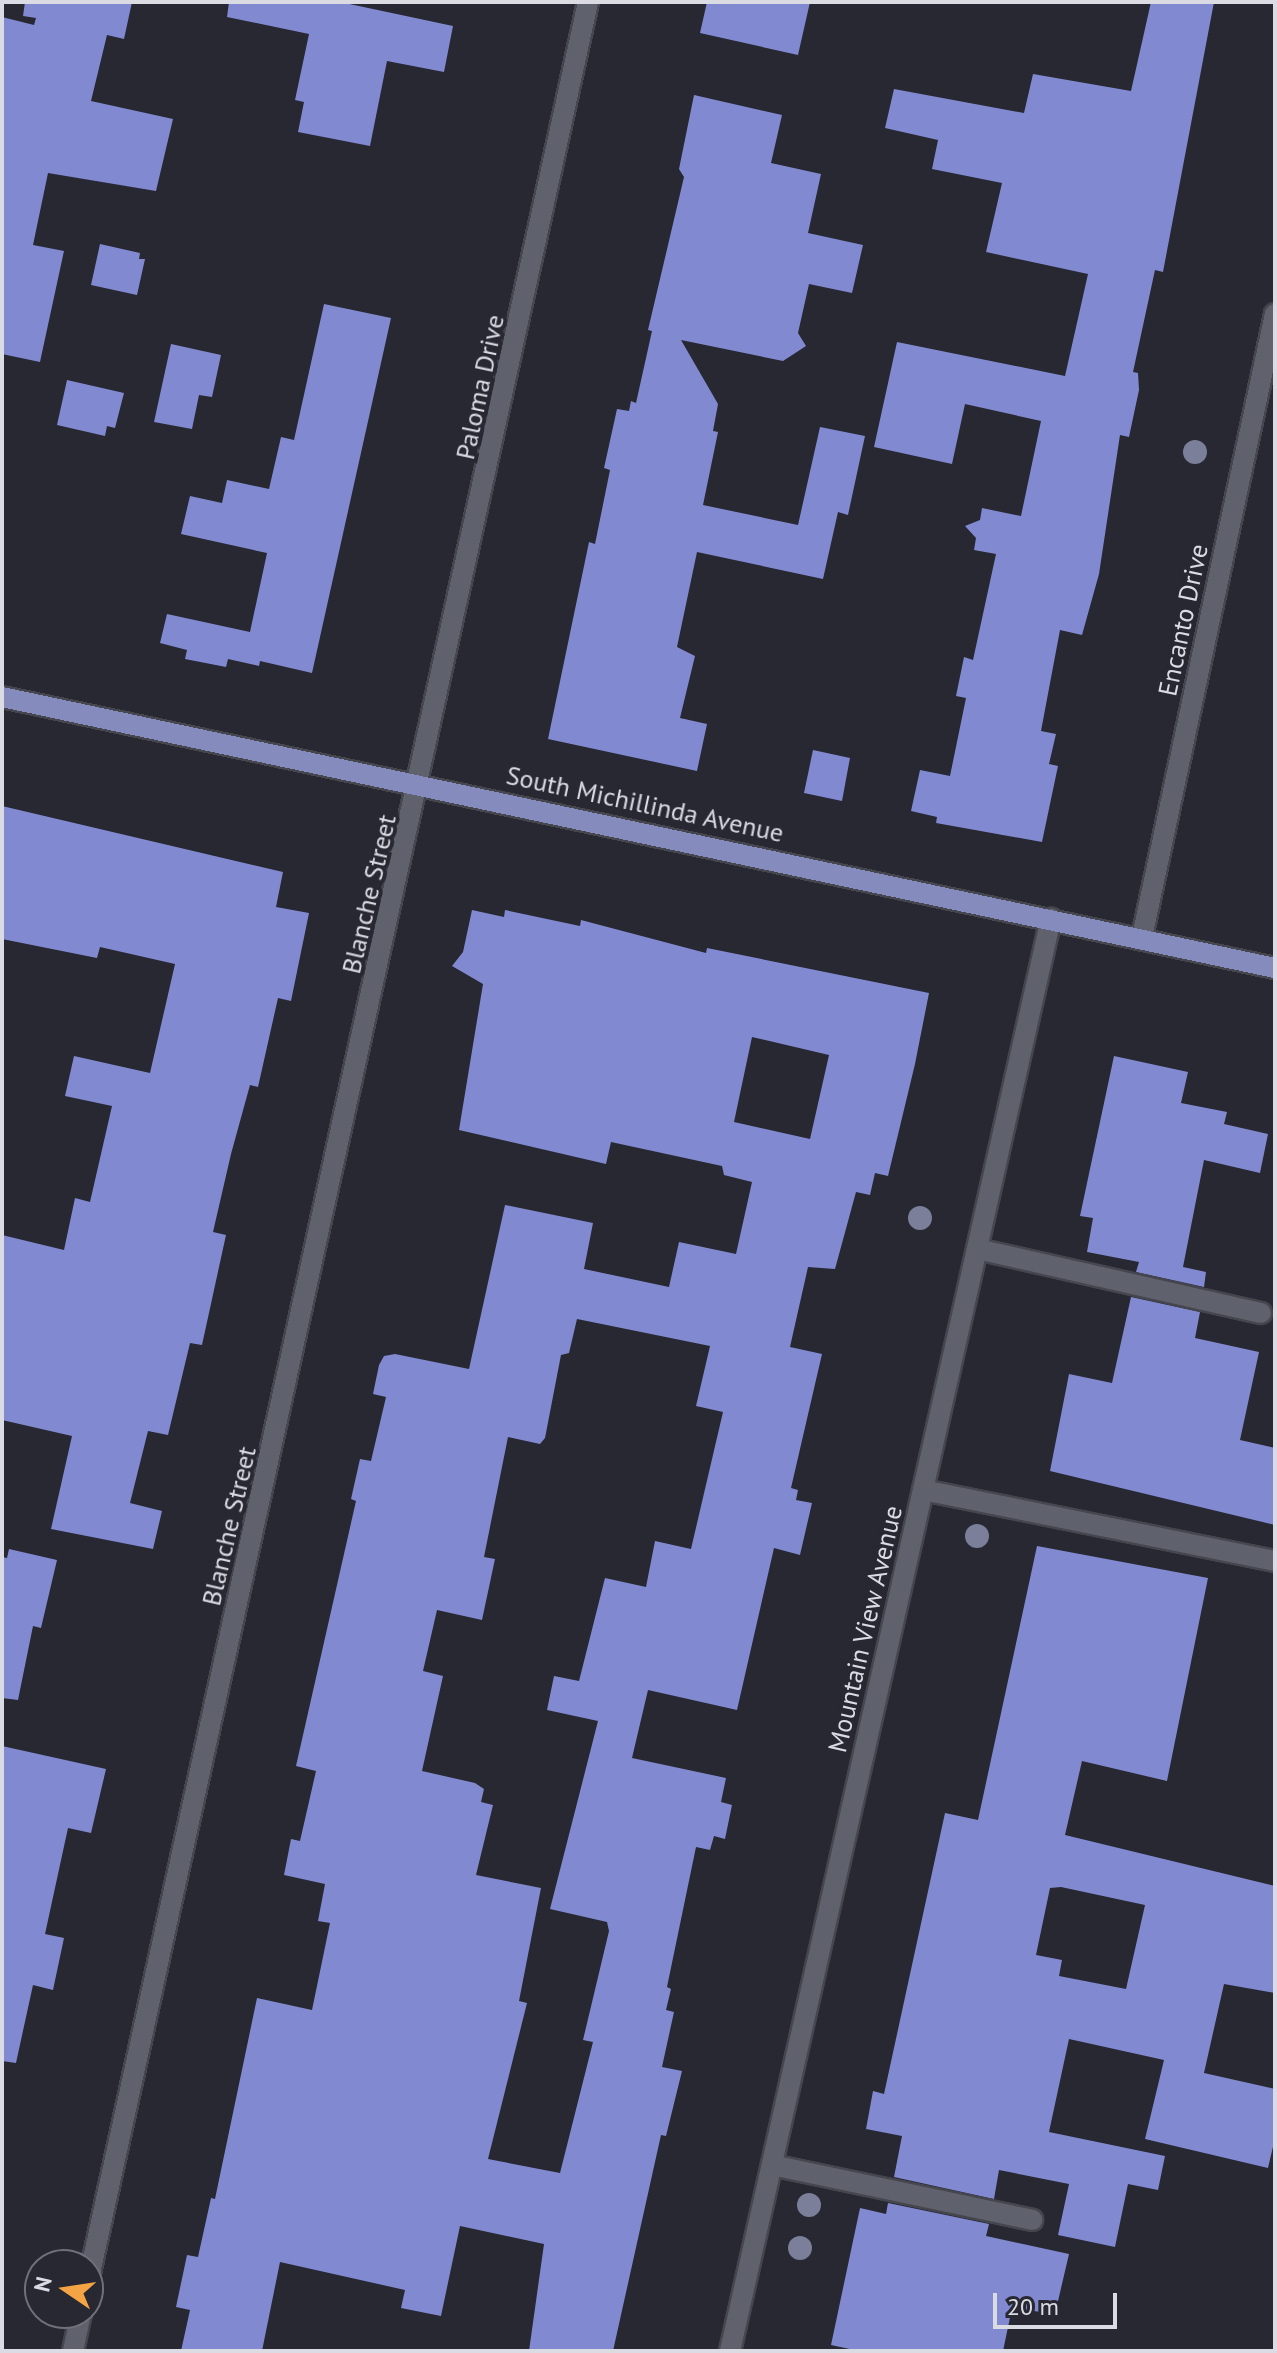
<!DOCTYPE html>
<style>
body{margin:0}
#map{position:relative;width:1277px;height:2353px;overflow:hidden;background:#272832;font-family:"PT Sans",sans-serif}
div>[style]{position:absolute}
[style*='--x']{left:calc(var(--x)*1px);top:calc(var(--y)*1px);width:calc(var(--w)*1px);rotate:calc(var(--a)*1deg)}
.building>*{inset:0;background:#818ad1}
.roads{filter:drop-shadow(2px 0 #45464e) drop-shadow(-2px 0 #45464e) drop-shadow(0 2px #45464e) drop-shadow(0 -2px #45464e)}
.minor>*{height:20px;margin:-10px;padding:0 10px;transform-origin:10px;border-radius:10px;background:#5f616c}
.major>*{height:20px;margin:-10px;padding:0 10px;transform-origin:10px;border-radius:10px;background:#858cbd}
.trees>*{width:24px;height:24px;margin:-12px;border-radius:50%;background:#7b7f99}
span{translate:-50% -50%;white-space:nowrap;text-align:center;line-height:1.15;-webkit-text-stroke:8px #272832;paint-order:stroke}
.street-label{font-size:26px;color:#dbdce3}
.frame{position:absolute;inset:0;border:4px solid #dbdce3;pointer-events:none}
.north{position:absolute;left:24px;top:2249px;width:80px;height:80px;box-sizing:border-box;background:#272832;border:2px solid #6f7079;border-radius:50%;rotate:283deg;font-size:22px;font-weight:700;line-height:32px;text-align:center;color:#dbdce3}
.north::after{content:'';display:block;margin:auto;width:28px;height:36px;background:#f4a444;clip-path:polygon(50% 0,100% 100%,50% 72%,0 100%)}
.scale{position:absolute;left:993px;top:2293px;width:124px;height:36px;box-sizing:border-box;border:4px solid #dbdce3;border-top:0;padding-left:10px;font-size:24px;line-height:28px;white-space:nowrap;color:#dbdce3;-webkit-text-stroke:6px #272832;paint-order:stroke}
</style>
<div id="map">
<div class="building">
<div style="clip-path:polygon(25px 2px,132px 2px,124px 39px,107px 35px,91px 101px,173px 119px,156px 191px,48px 173px,33px 245px,64px 251px,40px 362px,2px 354px,2px 17px,34px 25px,36px 18px,23px 16px)"></div>
<div style="clip-path:polygon(229px 2px,340px 2px,453px 26px,444px 72px,387px 61px,370px 146px,298px 132px,304px 102px,295px 100px,309px 34px,227px 17px)"></div>
<div style="clip-path:polygon(707px 2px,810px 2px,798px 55px,700px 33px)"></div>
<div style="clip-path:polygon(1151px 2px,1214px 2px,1163px 272px,1155px 270px,1133px 372px,1138px 373px,1139px 390px,1129px 437px,1120px 435px,1099px 574px,1082px 635px,1060px 630px,1041px 731px,1056px 734px,1049px 764px,1058px 766px,1042px 842px,936px 823px,937px 817px,911px 811px,920px 770px,950px 776px,966px 698px,956px 696px,964px 657px,973px 660px,996px 554px,974px 550px,976px 538px,965px 526px,980px 520px,982px 508px,1021px 516px,1041px 421px,965px 404px,952px 464px,874px 447px,897px 342px,1065px 376px,1088px 274px,986px 252px,1002px 183px,932px 169px,938px 140px,885px 128px,894px 89px,1024px 113px,1033px 74px,1131px 91px)"></div>
<div style="clip-path:polygon(694px 95px,782px 115px,771px 163px,821px 174px,808px 233px,863px 245px,852px 293px,809px 284px,798px 333px,806px 346px,783px 361px,681px 340px,718px 404px,713px 431px,718px 432px,703px 505px,798px 525px,820px 427px,865px 436px,848px 515px,838px 512px,823px 579px,697px 552px,677px 647px,695px 656px,680px 718px,707px 724px,697px 771px,548px 739px,589px 542px,595px 544px,610px 470px,604px 468px,617px 409px,629px 411px,631px 401px,636px 403px,652px 331px,648px 330px,684px 177px,679px 169px)"></div>
<div style="clip-path:polygon(100px 244px,140px 253px,139px 259px,145px 259px,137px 295px,91px 285px)"></div>
<div style="clip-path:polygon(324px 304px,391px 318px,312px 673px,260px 661px,259px 666px,228px 659px,226px 667px,185px 659px,187px 650px,160px 643px,167px 614px,250px 632px,267px 553px,181px 534px,190px 496px,222px 503px,227px 480px,269px 489px,281px 437px,294px 440px)"></div>
<div style="clip-path:polygon(171px 344px,221px 355px,212px 397px,199px 395px,192px 429px,154px 422px)"></div>
<div style="clip-path:polygon(67px 380px,124px 393px,115px 428px,107px 426px,105px 436px,57px 425px)"></div>
<div style="clip-path:polygon(813px 750px,850px 758px,842px 801px,804px 793px)"></div>
<div style="clip-path:polygon(2px 806px,283px 872px,276px 907px,309px 913px,291px 1001px,278px 998px,258px 1087px,250px 1085px,231px 1154px,213px 1232px,226px 1235px,202px 1345px,190px 1343px,168px 1435px,148px 1431px,130px 1503px,162px 1511px,153px 1549px,51px 1529px,72px 1436px,2px 1420px,2px 1235px,64px 1250px,75px 1198px,90px 1202px,112px 1106px,65px 1096px,74px 1056px,150px 1073px,175px 964px,100px 947px,97px 958px,2px 939px)"></div>
<div style="clip-path:polygon(evenodd,472px 910px,504px 917px,505px 910px,580px 926px,581px 920px,706px 953px,707px 948px,929px 993px,915px 1064px,888px 1176px,875px 1173px,870px 1195px,856px 1192px,835px 1269px,808px 1267px,790px 1347px,822px 1354px,791px 1488px,798px 1490px,796px 1500px,812px 1503px,800px 1555px,774px 1548px,737px 1710px,648px 1690px,632px 1758px,726px 1778px,721px 1802px,732px 1805px,725px 1839px,714px 1836px,710px 1850px,696px 1847px,667px 1987px,671px 1989px,666px 2010px,674px 2012px,662px 2067px,682px 2071px,666px 2136px,661px 2135px,613px 2351px,529px 2351px,544px 2244px,460px 2226px,441px 2316px,401px 2308px,405px 2290px,280px 2262px,262px 2351px,181px 2351px,190px 2310px,176px 2307px,187px 2255px,198px 2257px,211px 2198px,215px 2199px,257px 1998px,312px 2010px,330px 1923px,318px 1921px,325px 1884px,284px 1875px,291px 1839px,300px 1841px,316px 1771px,296px 1766px,356px 1501px,351px 1499px,360px 1459px,371px 1461px,386px 1397px,373px 1394px,379px 1365px,384px 1356px,395px 1354px,469px 1369px,505px 1205px,593px 1223px,584px 1269px,669px 1287px,679px 1242px,736px 1254px,752px 1182px,724px 1175px,722px 1166px,611px 1142px,606px 1164px,459px 1130px,483px 984px,452px 966px,463px 952px,472px 910px,752px 1037px,829px 1055px,810px 1139px,734px 1122px,752px 1037px,472px 910px,577px 1319px,710px 1346px,696px 1406px,723px 1412px,691px 1549px,655px 1541px,646px 1587px,605px 1578px,579px 1681px,554px 1676px,547px 1710px,598px 1721px,550px 1909px,607px 1922px,609px 1931px,583px 2040px,593px 2042px,560px 2173px,488px 2159px,527px 2003px,519px 2001px,541px 1888px,476px 1875px,493px 1805px,481px 1802px,484px 1789px,475px 1783px,422px 1771px,443px 1676px,423px 1671px,437px 1610px,482px 1620px,495px 1559px,484px 1557px,508px 1437px,540px 1444px,545px 1438px,561px 1355px,569px 1353px,577px 1319px)"></div>
<div style="clip-path:polygon(1114px 1056px,1188px 1072px,1181px 1103px,1227px 1112px,1224px 1124px,1268px 1134px,1260px 1173px,1204px 1160px,1183px 1267px,1206px 1272px,1204px 1287px,1136px 1272px,1139px 1262px,1087px 1252px,1093px 1218px,1080px 1216px)"></div>
<div style="clip-path:polygon(1131px 1297px,1200px 1312px,1195px 1338px,1259px 1352px,1240px 1440px,1275px 1448px,1275px 1525px,1050px 1471px,1069px 1374px,1112px 1383px)"></div>
<div style="clip-path:polygon(evenodd,1037px 1546px,1208px 1578px,1167px 1781px,1082px 1761px,1065px 1835px,1275px 1886px,1275px 1993px,1224px 1984px,1204px 2073px,1275px 2089px,1275px 2138px,1268px 2168px,1145px 2139px,1164px 2060px,1069px 2039px,1049px 2132px,1165px 2156px,1158px 2190px,1128px 2184px,1115px 2247px,1058px 2235px,1069px 2184px,999px 2170px,994px 2199px,894px 2177px,902px 2136px,866px 2129px,873px 2091px,884px 2094px,945px 1813px,978px 1820px,1037px 1546px,1061px 1887px,1145px 1905px,1126px 1989px,1059px 1976px,1062px 1960px,1036px 1955px,1050px 1888px,1061px 1887px)"></div>
<div style="clip-path:polygon(9px 1549px,57px 1560px,41px 1628px,33px 1626px,18px 1700px,2px 1698px,2px 1557px,7px 1558px)"></div>
<div style="clip-path:polygon(2px 1746px,106px 1769px,91px 1833px,68px 1828px,45px 1934px,64px 1938px,53px 1990px,33px 1985px,16px 2063px,2px 2061px)"></div>
<div style="clip-path:polygon(888px 2203px,989px 2224px,986px 2236px,1069px 2254px,1055px 2314px,1012px 2308px,1003px 2351px,859px 2351px,831px 2345px,860px 2208px,886px 2214px)"></div>
</div>
<div class="roads">
<div class="minor">
<div style="--x:1142;--y:937;--w:637;--a:-77.95"></div>
<div style="--x:977;--y:1249;--w:291;--a:12.7"></div>
<div style="--x:923;--y:1490;--w:359;--a:11.4"></div>
<div style="--x:772;--y:2165;--w:266;--a:11.9"></div>
<div style="--x:88;--y:2282;--w:2334;--a:-77.63"></div>
<div style="--x:73;--y:2351;--w:39;--a:-78"></div>
<div style="--x:730;--y:2351;--w:1468;--a:-77.37"></div>
</div>
<div class="major">
<div style="--x:2;--y:697;--w:1302;--a:12.02"></div>
</div>
</div>
<div class="trees">
<div style="left:1195px;top:452px"></div>
<div style="left:920px;top:1218px"></div>
<div style="left:977px;top:1536px"></div>
<div style="left:809px;top:2205px"></div>
<div style="left:800px;top:2248px"></div>
</div>
<div class="street-label">
<span style="left:480px;top:387px;rotate:-78deg">Paloma Drive</span>
<span style="left:1183px;top:620px;rotate:-78deg">Encanto Drive</span>
<span style="left:645px;top:804px;rotate:12deg">South Michillinda Avenue</span>
<span style="left:369px;top:894px;rotate:-77deg">Blanche Street</span>
<span style="left:229px;top:1526px;rotate:-77deg">Blanche Street</span>
<span style="left:865px;top:1629px;rotate:-77deg">Mountain View Avenue</span>
</div>
<div class="frame"></div>
<div class="north">N</div>
<div class="scale">20 m</div>
</div>
